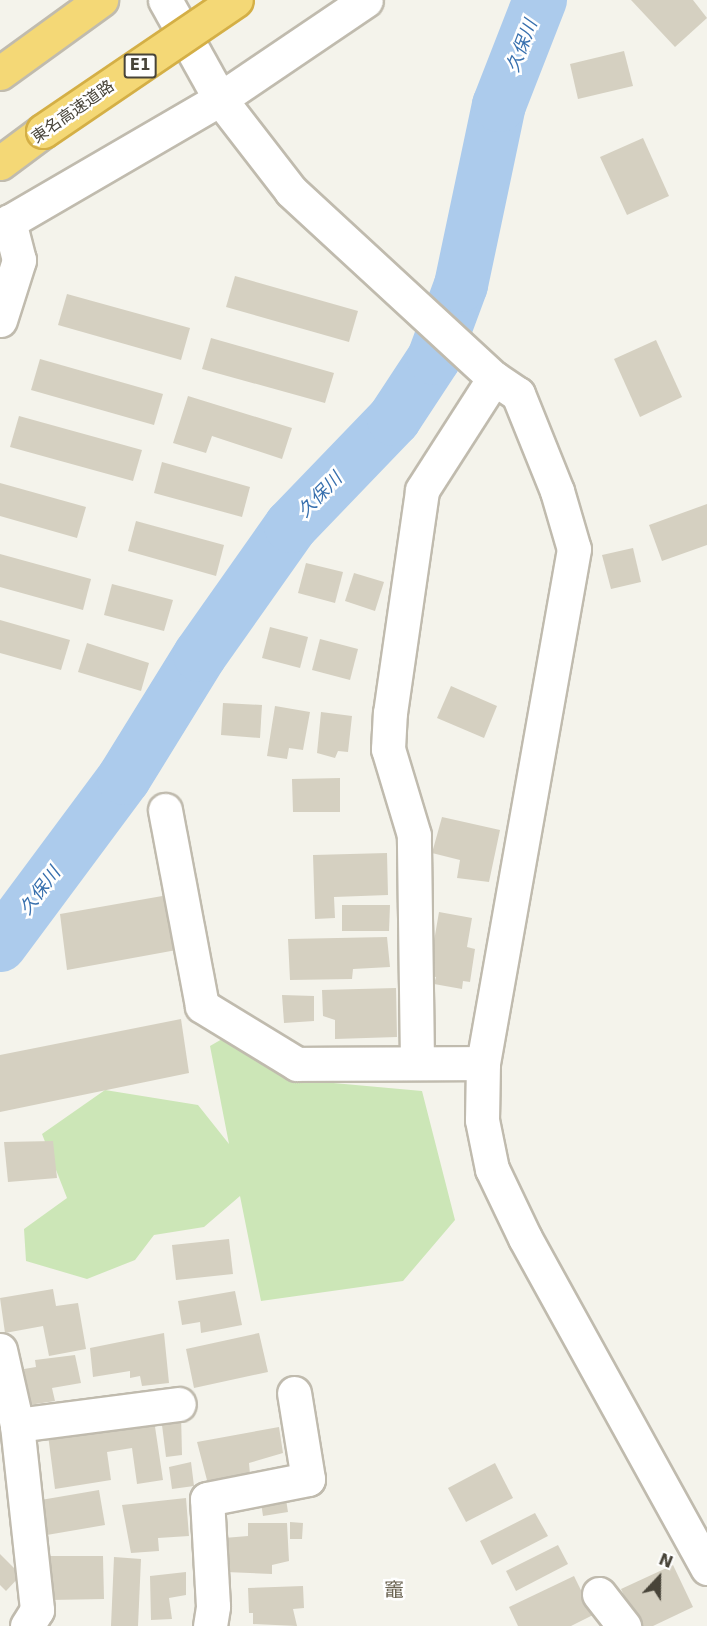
<!DOCTYPE html>
<meta charset="utf-8">
<style>
body{margin:0}
#map{position:relative;width:707px;height:1626px;overflow:hidden;background:#f4f3eb;font-family:"DejaVu Sans","Noto Sans JP",sans-serif}
div>[style]{position:absolute}
[style*='--x']{left:calc(var(--x)*1px);top:calc(var(--y)*1px);width:calc(var(--w)*1px);rotate:calc(var(--a)*1deg)}
.green>*{inset:0;background:#cce6b7}
.river>*{height:54px;margin:-27px;padding:0 27px;transform-origin:27px;border-radius:27px;background:#accbec}
.building>*{inset:0;background:#d5d0c1}
.roads{filter:drop-shadow(2px 0 #c0bbae) drop-shadow(-2px 0 #c0bbae) drop-shadow(0 2px #c0bbae) drop-shadow(0 -2px #c0bbae)}
.minor>*{height:33px;margin:-16.5px;padding:0 16.5px;transform-origin:16.5px;border-radius:16.5px;background:#fff}
.highway>*{height:33px;margin:-16.5px;padding:0 16.5px;transform-origin:16.5px;border-radius:16.5px;background:#f4d876}
.bridges{filter:drop-shadow(2px 0 #d4af46) drop-shadow(-2px 0 #d4af46) drop-shadow(0 2px #d4af46) drop-shadow(0 -2px #d4af46)}
.highway-bridge>*{height:33px;margin:-16.5px;padding:0 16.5px;transform-origin:16.5px;border-radius:16.5px;background:#f4d876}
span{translate:-50% -50%;white-space:nowrap;text-align:center;line-height:1.15;-webkit-text-stroke:5px #fff;paint-order:stroke}
.shield-label span{padding:2px 4px;background:#fff;border:2px solid;border-radius:4px;-webkit-text-stroke-width:0}
.shield-label{font-size:15px;color:#484439;font-weight:700}
.street-label{font-size:16px;color:#484439}
.water-label{font-size:18px;color:#3870ae;font-style:italic}
.quarter-label{font-size:20px;color:#6a6351}
.north{position:absolute;left:629px;top:1548px;width:60px;height:60px;-webkit-text-stroke:4px #fff;paint-order:stroke;rotate:22deg;font-size:16px;font-weight:700;line-height:24px;text-align:center;color:#484439}
.north::after{content:'';display:block;margin:auto;width:21px;height:27px;background:#484439;clip-path:polygon(50% 0,100% 100%,50% 72%,0 100%)}
</style>
<div id="map">
<div class="green">
<div style="clip-path:polygon(229px 1035px,289px 1079px,422px 1091px,455px 1220px,403px 1281px,261px 1301px,240px 1196px,204px 1227px,154px 1235px,135px 1260px,87px 1279px,26px 1261px,24px 1229px,67px 1198px,42px 1134px,105px 1090px,198px 1105px,229px 1144px,210px 1046px)"></div>
</div>
<div class="river">
<div style="--x:0;--y:945;--w:208;--a:-53.4"></div>
<div style="--x:124;--y:778;--w:145;--a:-58.3"></div>
<div style="--x:200;--y:655;--w:158;--a:-54.8"></div>
<div style="--x:291;--y:526;--w:149;--a:-46.1"></div>
<div style="--x:394;--y:419;--w:73;--a:-56.7"></div>
<div style="--x:434;--y:358;--w:78;--a:-69.7"></div>
<div style="--x:461;--y:285;--w:184;--a:-78.1"></div>
<div style="--x:499;--y:105;--w:113;--a:-68.7"></div>
</div>
<div class="building">
<div style="clip-path:polygon(631px 0,693px 0,707px 18px,675px 47px)"></div>
<div style="clip-path:polygon(624px 51px,633px 86px,578px 99px,570px 64px)"></div>
<div style="clip-path:polygon(643px 138px,669px 196px,627px 215px,600px 157px)"></div>
<div style="clip-path:polygon(235px 276px,358px 311px,349px 342px,226px 307px)"></div>
<div style="clip-path:polygon(67px 294px,190px 328px,181px 360px,58px 325px)"></div>
<div style="clip-path:polygon(211px 338px,334px 373px,325px 403px,202px 369px)"></div>
<div style="clip-path:polygon(656px 340px,682px 397px,640px 417px,614px 359px)"></div>
<div style="clip-path:polygon(40px 359px,163px 394px,154px 425px,31px 390px)"></div>
<div style="clip-path:polygon(188px 396px,292px 428px,282px 459px,212px 436px,206px 453px,173px 443px)"></div>
<div style="clip-path:polygon(19px 416px,142px 450px,133px 481px,10px 447px)"></div>
<div style="clip-path:polygon(162px 462px,250px 487px,242px 517px,154px 493px)"></div>
<div style="clip-path:polygon(0 483px,86px 507px,77px 538px,0 516px)"></div>
<div style="clip-path:polygon(707px 504px,707px 545px,662px 561px,649px 525px)"></div>
<div style="clip-path:polygon(136px 521px,224px 545px,216px 576px,128px 551px)"></div>
<div style="clip-path:polygon(633px 548px,641px 582px,611px 589px,602px 555px)"></div>
<div style="clip-path:polygon(0 554px,91px 579px,83px 610px,0 587px)"></div>
<div style="clip-path:polygon(306px 563px,343px 572px,335px 603px,298px 593px)"></div>
<div style="clip-path:polygon(354px 573px,384px 582px,375px 611px,345px 601px)"></div>
<div style="clip-path:polygon(112px 584px,173px 600px,164px 631px,104px 615px)"></div>
<div style="clip-path:polygon(0 620px,70px 640px,61px 670px,0 653px)"></div>
<div style="clip-path:polygon(270px 627px,308px 637px,300px 668px,262px 658px)"></div>
<div style="clip-path:polygon(320px 639px,358px 649px,350px 680px,312px 670px)"></div>
<div style="clip-path:polygon(87px 643px,149px 663px,141px 691px,78px 672px)"></div>
<div style="clip-path:polygon(451px 686px,497px 706px,484px 738px,437px 718px)"></div>
<div style="clip-path:polygon(223px 703px,262px 705px,260px 738px,221px 735px)"></div>
<div style="clip-path:polygon(275px 706px,310px 712px,303px 750px,289px 748px,287px 759px,267px 756px)"></div>
<div style="clip-path:polygon(321px 712px,352px 716px,348px 752px,338px 751px,335px 758px,317px 753px)"></div>
<div style="clip-path:polygon(340px 778px,340px 812px,293px 812px,292px 779px)"></div>
<div style="clip-path:polygon(442px 817px,500px 830px,489px 882px,457px 878px,460px 860px,432px 853px)"></div>
<div style="clip-path:polygon(387px 853px,388px 895px,334px 897px,335px 918px,315px 919px,313px 855px)"></div>
<div style="clip-path:polygon(168px 895px,182px 949px,67px 970px,60px 914px)"></div>
<div style="clip-path:polygon(342px 905px,390px 905px,389px 931px,342px 931px)"></div>
<div style="clip-path:polygon(439px 912px,472px 918px,467px 947px,475px 949px,470px 982px,463px 981px,462px 989px,434px 984px,436px 977px,428px 976px)"></div>
<div style="clip-path:polygon(387px 937px,390px 967px,353px 969px,352px 979px,290px 980px,288px 939px)"></div>
<div style="clip-path:polygon(396px 988px,397px 1037px,335px 1039px,335px 1020px,323px 1016px,322px 990px)"></div>
<div style="clip-path:polygon(282px 995px,314px 996px,314px 1021px,284px 1023px)"></div>
<div style="clip-path:polygon(181px 1019px,189px 1073px,0 1112px,0 1055px)"></div>
<div style="clip-path:polygon(53px 1141px,57px 1178px,8px 1182px,4px 1142px)"></div>
<div style="clip-path:polygon(229px 1239px,233px 1274px,176px 1280px,172px 1245px)"></div>
<div style="clip-path:polygon(53px 1289px,56px 1306px,78px 1303px,86px 1349px,49px 1356px,43px 1326px,5px 1333px,0 1298px)"></div>
<div style="clip-path:polygon(235px 1291px,242px 1325px,201px 1333px,200px 1322px,182px 1325px,178px 1301px)"></div>
<div style="clip-path:polygon(164px 1333px,169px 1383px,142px 1386px,140px 1376px,130px 1378px,130px 1371px,93px 1377px,90px 1348px)"></div>
<div style="clip-path:polygon(259px 1333px,268px 1372px,194px 1388px,186px 1349px)"></div>
<div style="clip-path:polygon(75px 1355px,81px 1383px,52px 1388px,55px 1401px,29px 1405px,24px 1369px,36px 1367px,35px 1360px)"></div>
<div style="clip-path:polygon(181px 1414px,182px 1455px,166px 1457px,161px 1417px)"></div>
<div style="clip-path:polygon(154px 1420px,163px 1480px,137px 1484px,132px 1448px,107px 1452px,111px 1480px,55px 1489px,48px 1435px)"></div>
<div style="clip-path:polygon(279px 1427px,283px 1453px,249px 1463px,250px 1474px,208px 1484px,197px 1442px)"></div>
<div style="clip-path:polygon(191px 1462px,194px 1486px,172px 1489px,169px 1467px)"></div>
<div style="clip-path:polygon(495px 1463px,513px 1498px,466px 1522px,448px 1488px)"></div>
<div style="clip-path:polygon(99px 1490px,105px 1525px,41px 1536px,35px 1501px)"></div>
<div style="clip-path:polygon(285px 1493px,288px 1512px,263px 1516px,260px 1496px)"></div>
<div style="clip-path:polygon(186px 1498px,189px 1536px,158px 1538px,159px 1551px,131px 1553px,122px 1505px)"></div>
<div style="clip-path:polygon(535px 1513px,548px 1536px,492px 1565px,480px 1541px)"></div>
<div style="clip-path:polygon(290px 1522px,303px 1523px,302px 1539px,290px 1539px)"></div>
<div style="clip-path:polygon(248px 1523px,287px 1523px,289px 1561px,272px 1565px,272px 1574px,226px 1572px,224px 1538px,248px 1536px)"></div>
<div style="clip-path:polygon(558px 1545px,568px 1564px,516px 1591px,506px 1571px)"></div>
<div style="clip-path:polygon(0 1554px,21px 1575px,6px 1591px,0 1585px)"></div>
<div style="clip-path:polygon(50px 1556px,103px 1556px,104px 1599px,50px 1600px)"></div>
<div style="clip-path:polygon(114px 1557px,141px 1559px,138px 1626px,111px 1626px)"></div>
<div style="clip-path:polygon(673px 1565px,693px 1607px,653px 1626px,638px 1626px,621px 1589px)"></div>
<div style="clip-path:polygon(186px 1572px,186px 1595px,169px 1598px,172px 1619px,151px 1620px,150px 1576px)"></div>
<div style="clip-path:polygon(574px 1576px,593px 1615px,571px 1626px,518px 1626px,509px 1607px)"></div>
<div style="clip-path:polygon(303px 1586px,304px 1608px,293px 1609px,297px 1626px,253px 1624px,253px 1613px,249px 1613px,248px 1588px)"></div>
</div>
<div class="roads">
<div class="minor">
<div style="--x:165;--y:0;--w:113;--a:60.9"></div>
<div style="--x:220;--y:99;--w:116;--a:52.3"></div>
<div style="--x:291;--y:191;--w:276;--a:42.7"></div>
<div style="--x:494;--y:378;--w:29;--a:34"></div>
<div style="--x:518;--y:394;--w:105;--a:68.1"></div>
<div style="--x:557;--y:491;--w:60;--a:73.7"></div>
<div style="--x:574;--y:549;--w:522;--a:100.04"></div>
<div style="--x:483;--y:1063;--w:57;--a:91"></div>
<div style="--x:482;--y:1120;--w:50;--a:78.5"></div>
<div style="--x:492;--y:1169;--w:76;--a:64.4"></div>
<div style="--x:525;--y:1238;--w:377;--a:61.1"></div>
<div style="--x:0;--y:227;--w:255;--a:-30.2"></div>
<div style="--x:220;--y:99;--w:176;--a:-34.1"></div>
<div style="--x:0;--y:320;--w:63;--a:-72.4"></div>
<div style="--x:19;--y:260;--w:40;--a:-104.4"></div>
<div style="--x:165;--y:810;--w:199;--a:79.3"></div>
<div style="--x:202;--y:1006;--w:111;--a:31.4"></div>
<div style="--x:297;--y:1064;--w:186;--a:-0.3"></div>
<div style="--x:417;--y:1061;--w:226;--a:-90.8"></div>
<div style="--x:414;--y:835;--w:90;--a:-106.8"></div>
<div style="--x:388;--y:749;--w:36;--a:-87"></div>
<div style="--x:390;--y:713;--w:225;--a:-81.8"></div>
<div style="--x:422;--y:490;--w:133;--a:-57.3"></div>
<div style="--x:0;--y:1350;--w:77;--a:77.2"></div>
<div style="--x:17;--y:1425;--w:186;--a:83.8"></div>
<div style="--x:37;--y:1610;--w:19;--a:122"></div>
<div style="--x:17;--y:1425;--w:163;--a:-7.4"></div>
<div style="--x:599;--y:1594;--w:41;--a:52"></div>
<div style="--x:210;--y:1626;--w:20;--a:-81"></div>
<div style="--x:213;--y:1606;--w:107;--a:-93.2"></div>
<div style="--x:207;--y:1499;--w:103;--a:-11.2"></div>
<div style="--x:308;--y:1479;--w:87;--a:-99.2"></div>
</div>
<div class="highway">
<div style="--x:0;--y:73;--w:125;--a:-35.9"></div>
<div style="--x:0;--y:163;--w:54;--a:-36.7"></div>
</div>
</div>
<div class="bridges">
<div class="highway-bridge">
<div style="--x:43;--y:131;--w:233;--a:-34.2"></div>
</div>
</div>
<div class="shield-label">
<span style="left:140px;top:66px">E1</span>
</div>
<div class="street-label">
<span style="left:73px;top:112px;rotate:-35deg">東名高速道路</span>
</div>
<div class="water-label">
<span style="left:522px;top:46px;rotate:-69deg">久保川</span>
<span style="left:320px;top:495px;rotate:-46deg">久保川</span>
<span style="left:40px;top:891px;rotate:-53deg">久保川</span>
</div>
<div class="quarter-label">
<span style="left:394px;top:1590px">竈</span>
</div>
<div class="north">N</div>
</div>
